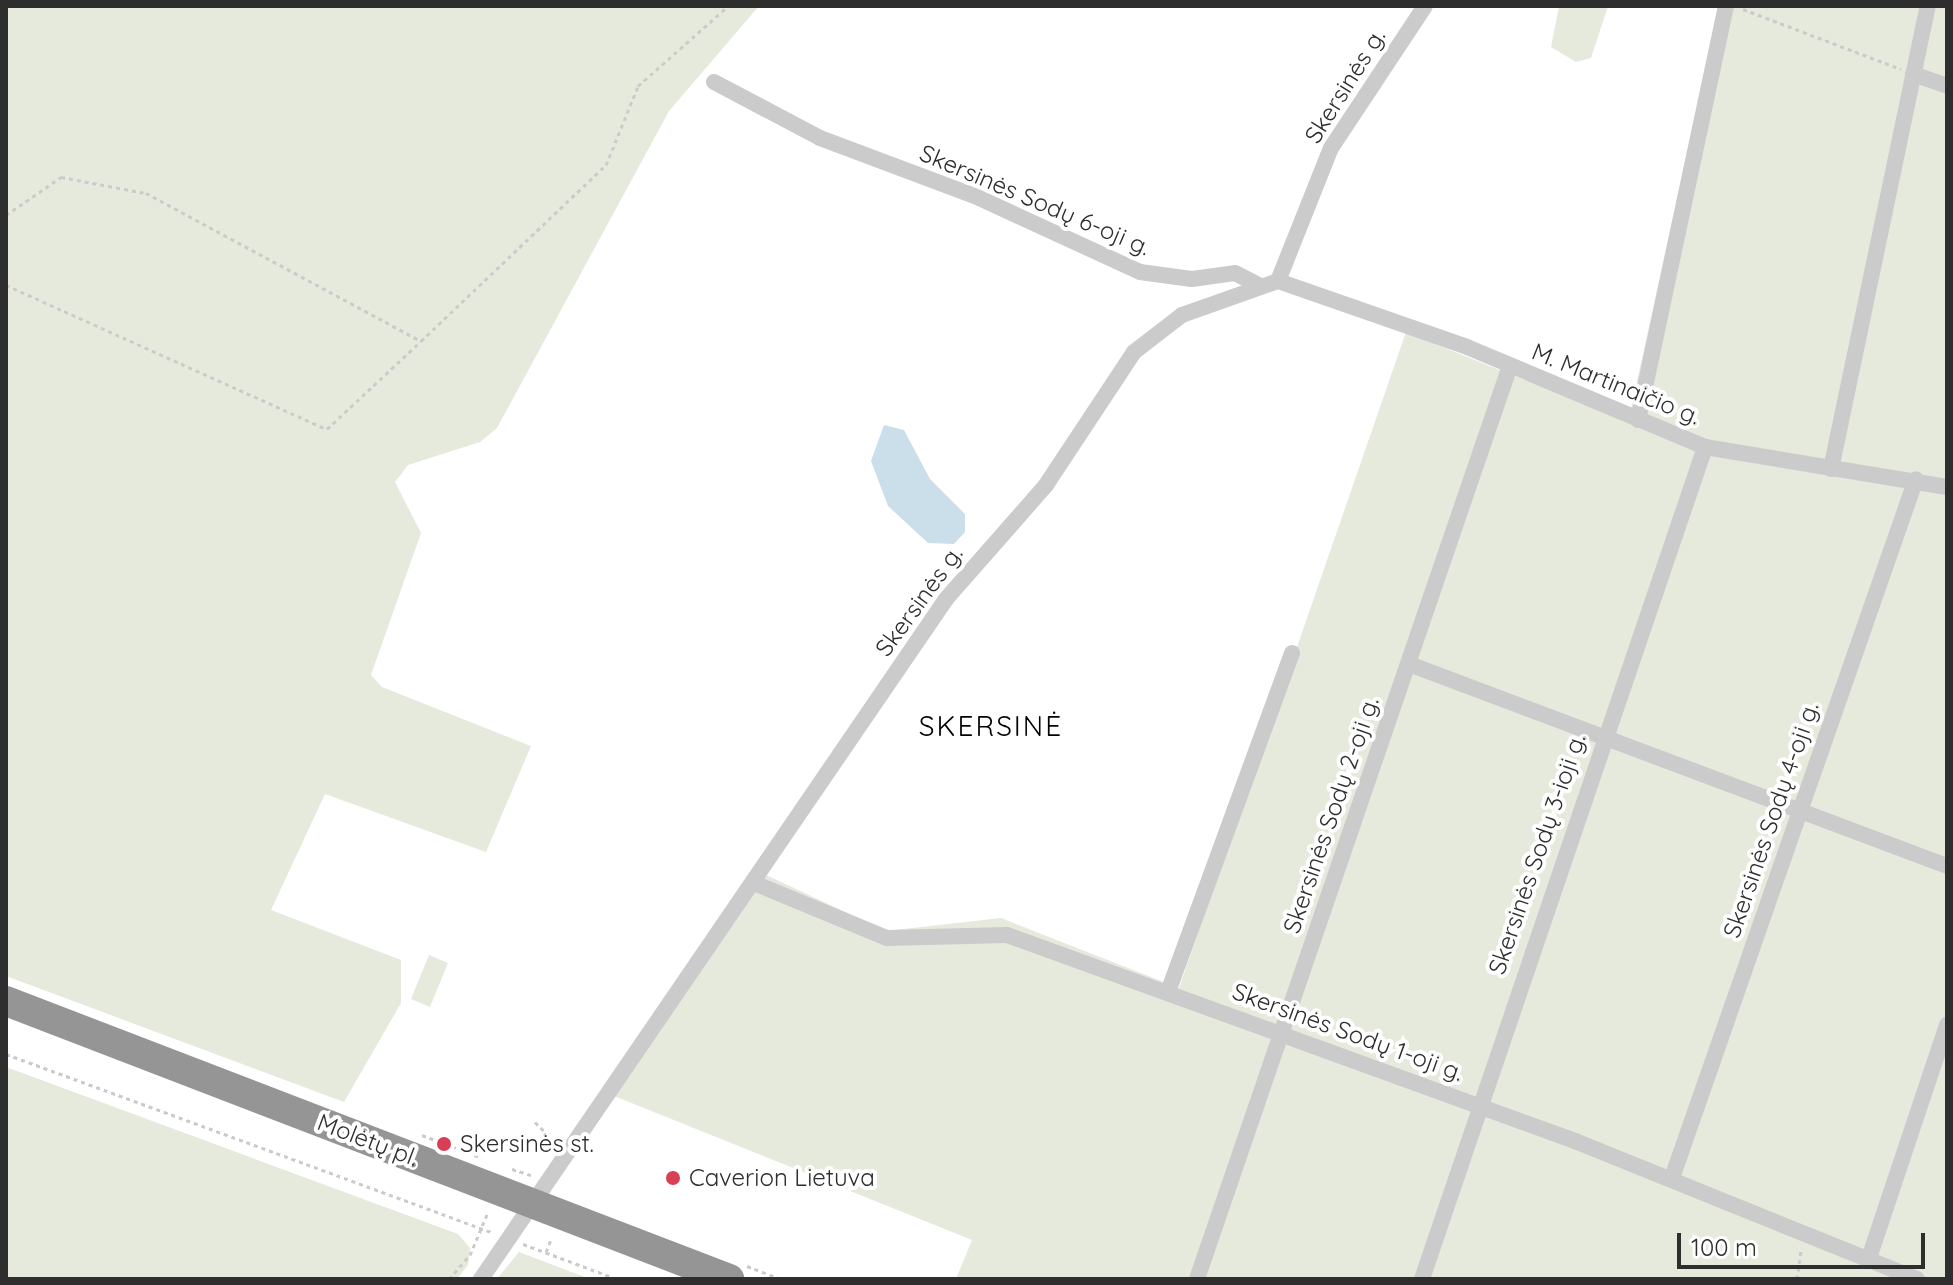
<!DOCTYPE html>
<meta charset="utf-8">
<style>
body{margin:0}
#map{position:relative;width:1953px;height:1285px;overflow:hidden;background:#fff;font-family:Quicksand,sans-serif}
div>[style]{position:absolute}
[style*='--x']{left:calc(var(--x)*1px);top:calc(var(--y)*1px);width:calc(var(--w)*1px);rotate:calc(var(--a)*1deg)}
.green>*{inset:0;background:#e5eadd}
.water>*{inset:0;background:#cadfe9}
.path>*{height:3px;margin-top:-1.5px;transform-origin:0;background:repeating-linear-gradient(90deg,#cbcbcb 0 4px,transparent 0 8px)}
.street>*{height:16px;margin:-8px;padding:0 8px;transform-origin:8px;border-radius:8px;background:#cbcbcb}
.highway>*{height:30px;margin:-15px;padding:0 15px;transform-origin:15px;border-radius:15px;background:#959595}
.dots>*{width:22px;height:22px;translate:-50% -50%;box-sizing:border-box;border:4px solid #fff;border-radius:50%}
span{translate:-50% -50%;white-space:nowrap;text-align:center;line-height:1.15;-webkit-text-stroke:8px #fff;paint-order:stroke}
.street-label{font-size:24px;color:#2e2e2e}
.poi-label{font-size:24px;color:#2e2e2e}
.left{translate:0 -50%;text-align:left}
.quarter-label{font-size:28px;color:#000;letter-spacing:2px}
.frame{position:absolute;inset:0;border:8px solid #2e2e2e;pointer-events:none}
.scale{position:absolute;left:1677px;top:1233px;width:248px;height:36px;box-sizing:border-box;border:4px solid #2e2e2e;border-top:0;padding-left:10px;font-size:24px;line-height:28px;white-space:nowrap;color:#2e2e2e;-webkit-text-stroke:6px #fff;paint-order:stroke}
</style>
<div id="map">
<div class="green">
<div style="clip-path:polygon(6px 6px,759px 6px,669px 111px,497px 428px,480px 442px,408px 465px,395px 482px,421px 533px,371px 675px,382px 687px,531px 746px,486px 852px,325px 794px,271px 910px,401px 960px,401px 1003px,344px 1102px,6px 976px)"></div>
<div style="clip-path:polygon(1559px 6px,1608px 6px,1591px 58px,1576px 62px,1551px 47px)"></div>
<div style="clip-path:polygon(1719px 6px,1947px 6px,1947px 1279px,956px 1279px,972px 1240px,614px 1096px,766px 875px,886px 931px,1001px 918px,1179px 988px,1406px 332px,1628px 422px)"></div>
<div style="clip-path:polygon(429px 955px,448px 963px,430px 1007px,411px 999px)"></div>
<div style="clip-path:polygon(6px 1067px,458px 1234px,470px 1248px,468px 1265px,457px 1279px,6px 1279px)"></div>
<div style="clip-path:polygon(519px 1252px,590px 1279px,497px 1279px)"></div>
</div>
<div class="water">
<div style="clip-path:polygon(884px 425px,904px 430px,930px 479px,965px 514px,965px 532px,954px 544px,928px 543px,888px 506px,871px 461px)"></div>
</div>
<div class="path">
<div style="--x:1743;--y:9;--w:169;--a:20.8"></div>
<div style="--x:6;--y:215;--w:67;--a:-34.6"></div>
<div style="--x:61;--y:177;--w:86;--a:10.7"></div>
<div style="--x:146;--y:193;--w:312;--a:28.3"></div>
<div style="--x:421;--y:341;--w:255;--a:-43.6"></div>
<div style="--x:606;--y:165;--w:85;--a:-67.9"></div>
<div style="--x:638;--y:86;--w:120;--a:-41.6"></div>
<div style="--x:6;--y:285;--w:352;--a:24.2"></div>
<div style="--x:327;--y:429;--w:129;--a:-43.1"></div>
<div style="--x:6;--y:1054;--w:520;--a:20.14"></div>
<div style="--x:535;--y:1122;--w:14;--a:45"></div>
<div style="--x:545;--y:1132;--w:20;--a:120"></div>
<div style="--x:422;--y:1135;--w:64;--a:21"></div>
<div style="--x:512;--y:1169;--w:20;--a:18"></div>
<div style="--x:523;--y:1244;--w:100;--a:20.4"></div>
<div style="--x:546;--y:1252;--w:16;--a:-68"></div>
<div style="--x:747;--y:1266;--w:36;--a:21"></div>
<div style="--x:449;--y:1279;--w:32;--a:-49"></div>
<div style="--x:470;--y:1255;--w:47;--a:-67.3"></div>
<div style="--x:1797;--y:1279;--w:28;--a:-82"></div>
</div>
<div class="street">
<div style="--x:1913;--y:74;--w:36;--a:19"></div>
<div style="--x:714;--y:82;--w:120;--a:27.8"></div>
<div style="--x:820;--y:138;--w:168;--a:20.6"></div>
<div style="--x:977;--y:197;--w:179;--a:24.7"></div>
<div style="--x:1140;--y:272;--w:52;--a:7.7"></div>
<div style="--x:1192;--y:279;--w:43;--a:-7.9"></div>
<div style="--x:1235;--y:273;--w:25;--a:27"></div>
<div style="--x:1278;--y:281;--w:143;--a:-68.3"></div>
<div style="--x:1331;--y:148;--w:170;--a:-56.5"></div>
<div style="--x:1638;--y:420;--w:423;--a:-78"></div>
<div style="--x:1831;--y:469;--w:473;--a:-78.2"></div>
<div style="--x:1409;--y:664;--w:575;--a:20.58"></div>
<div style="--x:754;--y:883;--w:144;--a:22.5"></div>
<div style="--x:887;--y:938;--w:120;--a:-1.4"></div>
<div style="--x:1007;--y:935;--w:604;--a:19.93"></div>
<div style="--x:1575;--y:1141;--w:369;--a:22"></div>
<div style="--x:1168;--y:992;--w:361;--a:-69.9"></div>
<div style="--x:1672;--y:1178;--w:740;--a:-70.76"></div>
<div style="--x:1869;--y:1258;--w:246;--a:-71.5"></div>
<div style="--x:481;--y:1279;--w:824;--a:-55.63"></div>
<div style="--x:946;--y:599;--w:152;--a:-48.7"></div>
<div style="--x:1046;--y:485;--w:159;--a:-56.5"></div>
<div style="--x:1134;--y:352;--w:61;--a:-37.6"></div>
<div style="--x:1182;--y:315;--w:102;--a:-19.5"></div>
<div style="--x:1278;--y:281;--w:200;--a:19.2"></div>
<div style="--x:1467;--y:347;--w:258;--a:22.8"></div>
<div style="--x:1705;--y:447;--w:245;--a:9.4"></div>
<div style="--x:1197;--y:1279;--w:965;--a:-71.08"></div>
<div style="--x:1422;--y:1279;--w:879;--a:-71.21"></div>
</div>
<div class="highway">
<div style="--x:6;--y:1001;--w:775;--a:21.03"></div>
</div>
<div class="dots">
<div style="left:444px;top:1144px;background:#d83e54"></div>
<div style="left:673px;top:1178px;background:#d83e54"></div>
</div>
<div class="street-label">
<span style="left:1345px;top:86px;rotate:-58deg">Skersinės g.</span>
<span style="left:1035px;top:200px;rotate:23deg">Skersinės Sodų 6-oji g.</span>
<span style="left:1616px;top:384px;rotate:22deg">M. Martinaičio g.</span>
<span style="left:919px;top:601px;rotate:-54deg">Skersinės g.</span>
<span style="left:1331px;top:815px;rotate:-71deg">Skersinės Sodų 2-oji g.</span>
<span style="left:1771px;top:820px;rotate:-71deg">Skersinės Sodų 4-oji g.</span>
<span style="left:1537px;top:854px;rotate:-71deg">Skersinės Sodų 3-ioji g.</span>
<span style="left:1348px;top:1032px;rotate:20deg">Skersinės Sodų 1-oji g.</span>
<span style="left:368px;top:1140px;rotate:21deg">Molėtų pl.</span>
</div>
<div class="poi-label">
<span class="left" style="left:460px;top:1144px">Skersinės st.</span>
<span class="left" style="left:689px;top:1178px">Caverion Lietuva</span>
</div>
<div class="quarter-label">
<span style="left:991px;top:726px">SKERSINĖ</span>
</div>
<div class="frame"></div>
<div class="scale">100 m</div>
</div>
